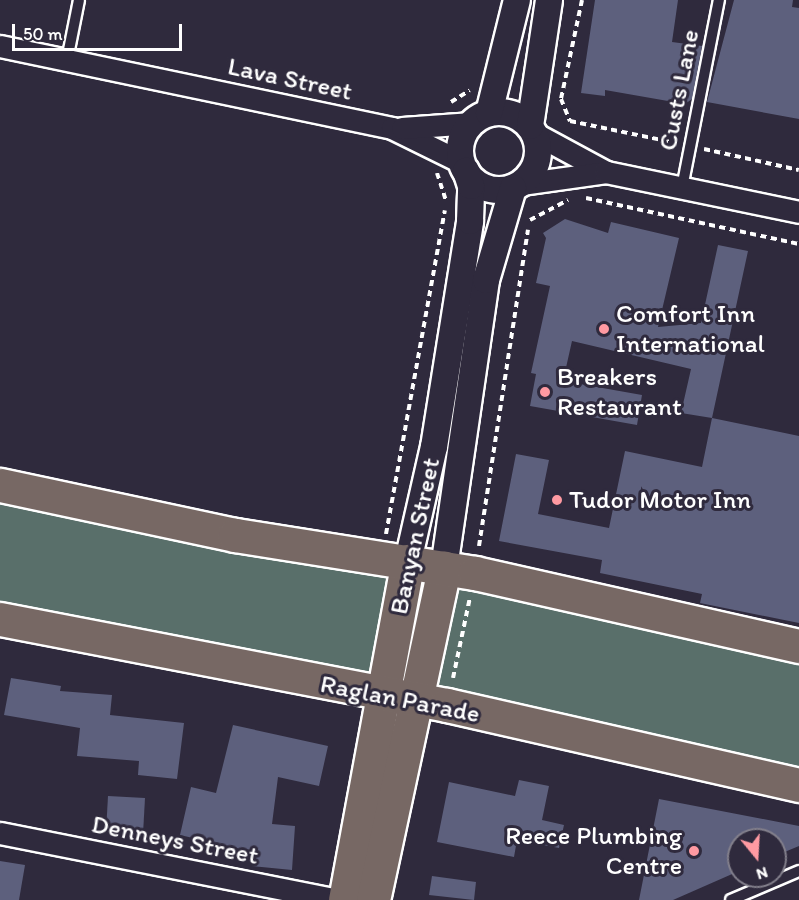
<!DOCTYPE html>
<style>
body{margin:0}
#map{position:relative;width:799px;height:900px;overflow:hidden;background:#2f2a3d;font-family:Itim,sans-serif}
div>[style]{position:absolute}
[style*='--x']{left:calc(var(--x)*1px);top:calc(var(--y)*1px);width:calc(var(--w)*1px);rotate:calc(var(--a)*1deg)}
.green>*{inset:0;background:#596f6a}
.building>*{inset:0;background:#5d607d}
.path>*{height:4px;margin-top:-2px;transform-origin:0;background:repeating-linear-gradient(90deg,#fff 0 6px,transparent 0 10.5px)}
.roads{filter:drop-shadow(2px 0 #fff) drop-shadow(-2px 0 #fff) drop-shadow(0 2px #fff) drop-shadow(0 -2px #fff)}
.service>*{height:10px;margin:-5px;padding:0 5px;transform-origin:5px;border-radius:5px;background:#2f2a3d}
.minor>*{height:21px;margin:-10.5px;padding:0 10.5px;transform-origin:10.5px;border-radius:10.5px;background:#2f2a3d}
.tertiary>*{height:26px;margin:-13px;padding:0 13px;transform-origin:13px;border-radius:13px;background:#2f2a3d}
.tertiary>.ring{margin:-13px;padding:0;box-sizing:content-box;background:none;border:26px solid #2f2a3d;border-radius:50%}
.primary>*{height:33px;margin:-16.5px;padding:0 16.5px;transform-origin:16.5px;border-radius:16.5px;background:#776864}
.trunk>*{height:33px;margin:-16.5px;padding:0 16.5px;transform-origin:16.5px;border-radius:16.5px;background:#776864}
.dots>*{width:16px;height:16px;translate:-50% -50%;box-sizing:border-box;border:3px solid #2f2a3d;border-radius:50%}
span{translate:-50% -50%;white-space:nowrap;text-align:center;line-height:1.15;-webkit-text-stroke:6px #2f2a3d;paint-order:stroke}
.street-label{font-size:26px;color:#fff}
.poi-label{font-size:26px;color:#fff}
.left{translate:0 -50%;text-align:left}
.right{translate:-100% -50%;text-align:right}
.north{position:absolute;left:727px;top:828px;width:60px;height:60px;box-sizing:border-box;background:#2f2a3d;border:2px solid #827f8b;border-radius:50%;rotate:162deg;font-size:16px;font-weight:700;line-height:24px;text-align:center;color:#fff}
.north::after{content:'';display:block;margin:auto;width:21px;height:27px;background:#ff9aa2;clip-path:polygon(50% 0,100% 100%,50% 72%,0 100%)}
.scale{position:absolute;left:12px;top:24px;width:170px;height:27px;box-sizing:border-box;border:3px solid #fff;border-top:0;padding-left:8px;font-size:18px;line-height:21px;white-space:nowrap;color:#fff;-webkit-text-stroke:4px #2f2a3d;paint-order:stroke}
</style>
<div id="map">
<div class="green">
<div style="clip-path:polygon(0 483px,799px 646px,799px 785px,0 619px)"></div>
</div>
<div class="building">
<div style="clip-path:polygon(595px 0,678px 0,672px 42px,702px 46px,692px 99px,685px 104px,605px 90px,605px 96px,581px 93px)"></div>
<div style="clip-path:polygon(734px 0,793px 0,792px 7px,799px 8px,799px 119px,707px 102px)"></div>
<div style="clip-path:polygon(565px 219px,608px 233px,611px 222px,679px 238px,658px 327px,701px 323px,718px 245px,748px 251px,712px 418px,681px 413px,691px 369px,572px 341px,563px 381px,642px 395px,637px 425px,530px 406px,536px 374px,531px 373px,550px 286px,536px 283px,546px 238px,543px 233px)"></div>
<div style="clip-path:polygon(712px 418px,799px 436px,799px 623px,700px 603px,702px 594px,600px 573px,602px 560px,499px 541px,516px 454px,549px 460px,538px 514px,609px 528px,625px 451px,702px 467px)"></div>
<div style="clip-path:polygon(11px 678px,61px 686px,60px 691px,112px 695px,110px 715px,184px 723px,177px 779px,138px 775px,139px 761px,77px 756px,80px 728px,4px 715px)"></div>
<div style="clip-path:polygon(233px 725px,328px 746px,319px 786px,278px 777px,272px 824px,295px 826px,292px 870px,252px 866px,253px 852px,180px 835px,191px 787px,216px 793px)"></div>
<div style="clip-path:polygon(519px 780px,549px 786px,542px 820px,564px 825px,559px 848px,517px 840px,514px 857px,437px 842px,449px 782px,515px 796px)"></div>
<div style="clip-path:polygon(108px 796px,145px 798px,143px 834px,106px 832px)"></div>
<div style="clip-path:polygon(659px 799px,799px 826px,799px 846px,775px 856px,775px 840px,739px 840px,739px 871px,673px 900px,639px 900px)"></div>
<div style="clip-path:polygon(0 861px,25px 865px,19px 900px,0 900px)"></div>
<div style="clip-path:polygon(432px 876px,476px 882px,474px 900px,429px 895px)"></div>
</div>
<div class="path">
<div style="--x:582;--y:0;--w:101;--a:102"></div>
<div style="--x:561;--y:99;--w:24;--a:68"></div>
<div style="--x:570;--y:121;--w:108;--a:11.7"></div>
<div style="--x:451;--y:102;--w:22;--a:-32"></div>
<div style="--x:704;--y:149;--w:97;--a:12.5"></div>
<div style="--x:437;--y:173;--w:28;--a:72"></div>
<div style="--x:586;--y:198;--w:218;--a:12.2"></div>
<div style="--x:530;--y:220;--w:43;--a:-27.8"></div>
<div style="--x:386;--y:534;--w:329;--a:-79.7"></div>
<div style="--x:479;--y:546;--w:320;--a:-81.2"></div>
<div style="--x:453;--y:678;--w:83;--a:-78.1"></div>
</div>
<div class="roads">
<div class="service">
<div style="--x:67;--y:60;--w:61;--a:-78.7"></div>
<div style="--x:682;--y:188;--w:192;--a:-78.9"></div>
<div style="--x:731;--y:900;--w:74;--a:-23.1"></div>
</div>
<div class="minor">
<div style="--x:0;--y:46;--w:400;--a:11.8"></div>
<div style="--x:392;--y:128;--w:77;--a:26.2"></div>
<div style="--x:402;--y:128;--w:70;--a:-4.1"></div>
<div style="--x:534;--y:133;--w:82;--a:28.4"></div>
<div style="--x:521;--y:184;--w:86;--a:-8"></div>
<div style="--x:606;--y:172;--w:197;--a:11.7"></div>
<div style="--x:0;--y:833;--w:346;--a:11.2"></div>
</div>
<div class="tertiary">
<div class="ring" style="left:460px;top:112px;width:52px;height:52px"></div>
<div style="--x:489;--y:113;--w:116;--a:-76.1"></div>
<div style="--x:530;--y:126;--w:127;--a:-81.4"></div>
<div style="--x:408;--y:561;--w:117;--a:-77.2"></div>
<div style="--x:434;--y:447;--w:229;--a:-80.9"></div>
<div style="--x:470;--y:221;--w:35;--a:-88"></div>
<div style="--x:471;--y:186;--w:16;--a:-108"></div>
<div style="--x:444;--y:568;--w:291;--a:-81.7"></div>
<div style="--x:486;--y:280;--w:96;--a:-73.6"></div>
</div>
<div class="primary">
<div style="--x:345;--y:900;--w:345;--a:-79.5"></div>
<div style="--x:373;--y:900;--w:340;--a:-77.9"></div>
</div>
<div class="trunk">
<div style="--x:0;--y:485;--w:240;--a:12"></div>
<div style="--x:235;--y:535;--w:243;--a:9"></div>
<div style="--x:475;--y:573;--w:332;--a:12.7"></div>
<div style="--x:0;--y:619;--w:455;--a:10.9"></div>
<div style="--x:447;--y:705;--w:361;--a:12.8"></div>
</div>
</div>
<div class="dots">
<div style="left:604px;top:329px;background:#ff9aa2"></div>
<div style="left:545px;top:392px;background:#ff9aa2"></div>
<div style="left:557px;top:500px;background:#ff9aa2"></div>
<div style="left:694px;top:851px;background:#ff9aa2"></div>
</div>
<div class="street-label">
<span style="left:290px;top:79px;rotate:12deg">Lava Street</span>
<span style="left:679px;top:90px;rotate:-79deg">Custs Lane</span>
<span style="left:415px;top:536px;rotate:-78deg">Banyan Street</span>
<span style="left:400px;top:699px;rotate:11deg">Raglan Parade</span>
<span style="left:175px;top:840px;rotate:11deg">Denneys Street</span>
</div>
<div class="poi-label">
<span class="left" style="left:616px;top:329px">Comfort Inn<br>International</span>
<span class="left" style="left:557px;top:392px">Breakers<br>Restaurant</span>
<span class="left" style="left:569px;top:500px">Tudor Motor Inn</span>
<span class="right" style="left:682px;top:851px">Reece Plumbing<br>Centre</span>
</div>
<div class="north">N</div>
<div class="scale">50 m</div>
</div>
